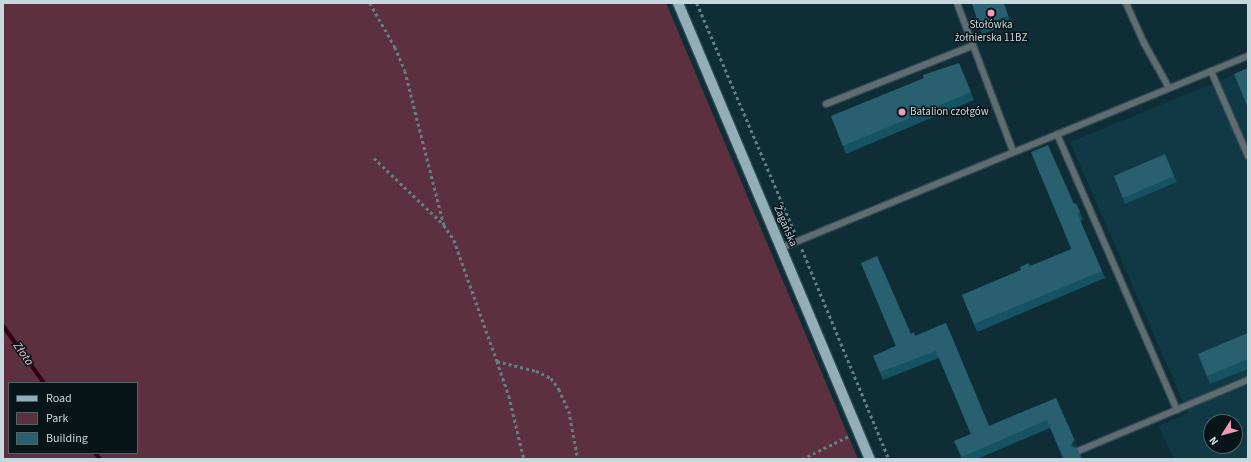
<!DOCTYPE html>
<meta charset="utf-8">
<style>
body{margin:0}
#map{position:relative;width:1251px;height:462px;overflow:hidden;background:#0f2d37;font-family:"Source Sans 3",sans-serif}
div>[style]{position:absolute}
[style*='--x']{left:calc(var(--x)*1px);top:calc(var(--y)*1px);width:calc(var(--w)*1px);rotate:calc(var(--a)*1deg)}
.built>*{inset:0;background:#103845}
.green>*{inset:0;background:#5c303f}
.stream>*{height:4px;margin:-2px;padding:0 2px;transform-origin:2px;border-radius:2px;background:#330017}
.path>*{height:2.5px;margin-top:-1.25px;transform-origin:0;background:repeating-linear-gradient(90deg,#657d85 0 3px,transparent 0 6px)}
.roads{filter:drop-shadow(1px 0 #2c4852) drop-shadow(-1px 0 #2c4852) drop-shadow(0 1px #2c4852) drop-shadow(0 -1px #2c4852)}
.service>*{height:6px;margin:-3px;padding:0 3px;transform-origin:3px;border-radius:3px;background:#5f6c71}
.primary>*{height:10px;margin:-5px;padding:0 5px;transform-origin:5px;border-radius:5px;background:#93aeb9}
.wall>*{inset:0;background:#155262}
.shaded-wall>*{inset:0;background:#0b3d4b}
.building>*{inset:0;background:#28606f}
.dots>*{width:11px;height:11px;translate:-50% -50%;box-sizing:border-box;border:2px solid #071418;border-radius:50%}
span{translate:-50% -50%;white-space:nowrap;text-align:center;line-height:1.15;-webkit-text-stroke:3px #071418;paint-order:stroke}
.poi-label{font-size:11px;color:#c6d7dd}
.left{translate:0 -50%;text-align:left}
.street-label{font-size:11px;color:#c6d7dd}
.water-label{font-size:12px;color:#f3c4d2;font-style:italic}
.frame{position:absolute;inset:0;border:4px solid #c6d7dd;pointer-events:none}
.legend{position:absolute;left:8px;top:382px;width:130px;height:72px;box-sizing:border-box;background:#071418;border:1px solid #536267;margin:0;padding:5px 7px;list-style:none;font-size:12px;color:#c6d7dd}
.legend li{display:flex;align-items:center;gap:8px;height:20px}
.legend b{width:20px;border:1px solid #536267}
.north{position:absolute;left:1203px;top:414px;width:40px;height:40px;box-sizing:border-box;background:#071418;border:1px solid #536267;border-radius:50%;rotate:234deg;font-size:11px;font-weight:700;line-height:16px;text-align:center;color:#c6d7dd}
.north::after{content:'';display:block;margin:auto;width:14px;height:18px;background:#f09ab6;clip-path:polygon(50% 0,100% 100%,50% 72%,0 100%)}
</style>
<div id="map">
<div class="built">
<div style="clip-path:polygon(evenodd,1248px 69px,1248px 459px,1174px 459px,1159px 426px,1188px 413px,1070px 142px,1248px 69px,1211px 422px,1235px 422px,1235px 446px,1211px 446px,1211px 422px)"></div>
</div>
<div class="green">
<div style="clip-path:polygon(3px 3px,666px 3px,858px 459px,101px 459px,97px 453px,137px 453px,137px 383px,46px 383px,3px 322px)"></div>
<div style="clip-path:polygon(3px 329px,42px 383px,9px 383px,9px 453px,94px 453px,98px 459px,3px 459px)"></div>
</div>
<div class="stream">
<div style="--x:3;--y:326;--w:70;--a:54.3"></div>
<div style="--x:95;--y:453;--w:8;--a:50"></div>
</div>
<div class="path">
<div style="--x:370;--y:3;--w:51;--a:60.4"></div>
<div style="--x:395;--y:47;--w:26;--a:67"></div>
<div style="--x:405;--y:71;--w:159;--a:75.8"></div>
<div style="--x:697;--y:3;--w:250;--a:66.9"></div>
<div style="--x:374;--y:158;--w:97;--a:43.7"></div>
<div style="--x:444;--y:225;--w:18;--a:56"></div>
<div style="--x:454;--y:240;--w:128;--a:70.4"></div>
<div style="--x:497;--y:361;--w:40;--a:14.4"></div>
<div style="--x:536;--y:371;--w:17;--a:25"></div>
<div style="--x:551;--y:378;--w:14;--a:54"></div>
<div style="--x:559;--y:389;--w:24;--a:66"></div>
<div style="--x:569;--y:411;--w:49;--a:79.4"></div>
<div style="--x:802;--y:249;--w:227;--a:67.5"></div>
<div style="--x:497;--y:361;--w:37;--a:71"></div>
<div style="--x:509;--y:396;--w:65;--a:76.6"></div>
<div style="--x:802;--y:459;--w:52;--a:-26.1"></div>
</div>
<div class="roads">
<div class="service">
<div style="--x:957;--y:3;--w:158;--a:69.3"></div>
<div style="--x:1126;--y:3;--w:44;--a:65.8"></div>
<div style="--x:1144;--y:43;--w:51;--a:60.9"></div>
<div style="--x:1211;--y:71;--w:93;--a:66.5"></div>
<div style="--x:826;--y:104;--w:157;--a:-21.7"></div>
<div style="--x:1057;--y:134;--w:301;--a:66.5"></div>
<div style="--x:781;--y:248;--w:505;--a:-22.35"></div>
<div style="--x:1078;--y:451;--w:184;--a:-22.7"></div>
</div>
<div class="primary">
<div style="--x:678;--y:3;--w:495;--a:67.2"></div>
</div>
</div>
<div class="wall">
<div style="clip-path:polygon(972px 3px,1004px 3px,1011px 24px,982px 34px)"></div>
<div style="clip-path:polygon(971px 92px,974px 100px,846px 154px,831px 116px)"></div>
<div style="clip-path:polygon(1031px 152px,1080px 212px,1083px 220px,1080px 221px,1105px 278px,977px 332px,962px 295px,1071px 249px)"></div>
<div style="clip-path:polygon(1114px 176px,1174px 176px,1177px 182px,1125px 204px)"></div>
<div style="clip-path:polygon(861px 263px,911px 334px,915px 336px,946px 323px,989px 426px,1056px 398px,1074px 439px,1076px 447px,1082px 459px,1063px 459px,1050px 428px,977px 459px,962px 459px,954px 441px,971px 434px,939px 358px,883px 380px,873px 356px,896px 346px)"></div>
<div style="clip-path:polygon(1248px 333px,1248px 369px,1210px 384px,1198px 354px)"></div>
</div>
<div class="shaded-wall">
<div style="clip-path:polygon(1074px 439px,1077px 447px,1074px 453px,1071px 446px)"></div>
</div>
<div class="building">
<div style="clip-path:polygon(972px 3px,1004px 3px,1008px 16px,979px 26px)"></div>
<div style="clip-path:polygon(959px 63px,971px 92px,843px 146px,831px 116px,924px 78px,923px 75px)"></div>
<div style="clip-path:polygon(1248px 68px,1248px 108px,1234px 74px)"></div>
<div style="clip-path:polygon(1048px 145px,1074px 204px,1076px 203px,1080px 212px,1077px 213px,1102px 271px,974px 324px,962px 295px,1021px 270px,1020px 267px,1029px 263px,1030px 266px,1072px 249px,1031px 152px)"></div>
<div style="clip-path:polygon(1165px 154px,1174px 176px,1123px 198px,1114px 176px)"></div>
<div style="clip-path:polygon(877px 256px,911px 334px,914px 332px,915px 336px,946px 323px,989px 426px,1056px 398px,1074px 439px,1071px 446px,1077px 448px,1082px 459px,1064px 459px,1047px 420px,962px 457px,954px 441px,971px 434px,936px 351px,880px 372px,873px 356px,896px 346px,861px 263px)"></div>
<div style="clip-path:polygon(1248px 333px,1248px 359px,1207px 376px,1198px 354px)"></div>
</div>
<div class="dots">
<div style="left:991px;top:13px;background:#f09ab6"></div>
<div style="left:902px;top:112px;background:#f09ab6"></div>
</div>
<div class="poi-label">
<span style="left:991px;top:32px">Stołówka<br>żołnierska 11BZ</span>
<span class="left" style="left:910px;top:112px">Batalion czołgów</span>
</div>
<div class="street-label">
<span style="left:785px;top:226px;rotate:67deg">Żagańska</span>
</div>
<div class="water-label">
<span style="left:23px;top:354px;rotate:55deg">Złota</span>
</div>
<div class="frame"></div>
<ul class="legend">
<li><b style="height:5px;background:#93aeb9"></b>Road</li>
<li><b style="height:11px;background:#5c303f"></b>Park</li>
<li><b style="height:11px;background:#28606f"></b>Building</li>
</ul>
<div class="north">N</div>
</div>
